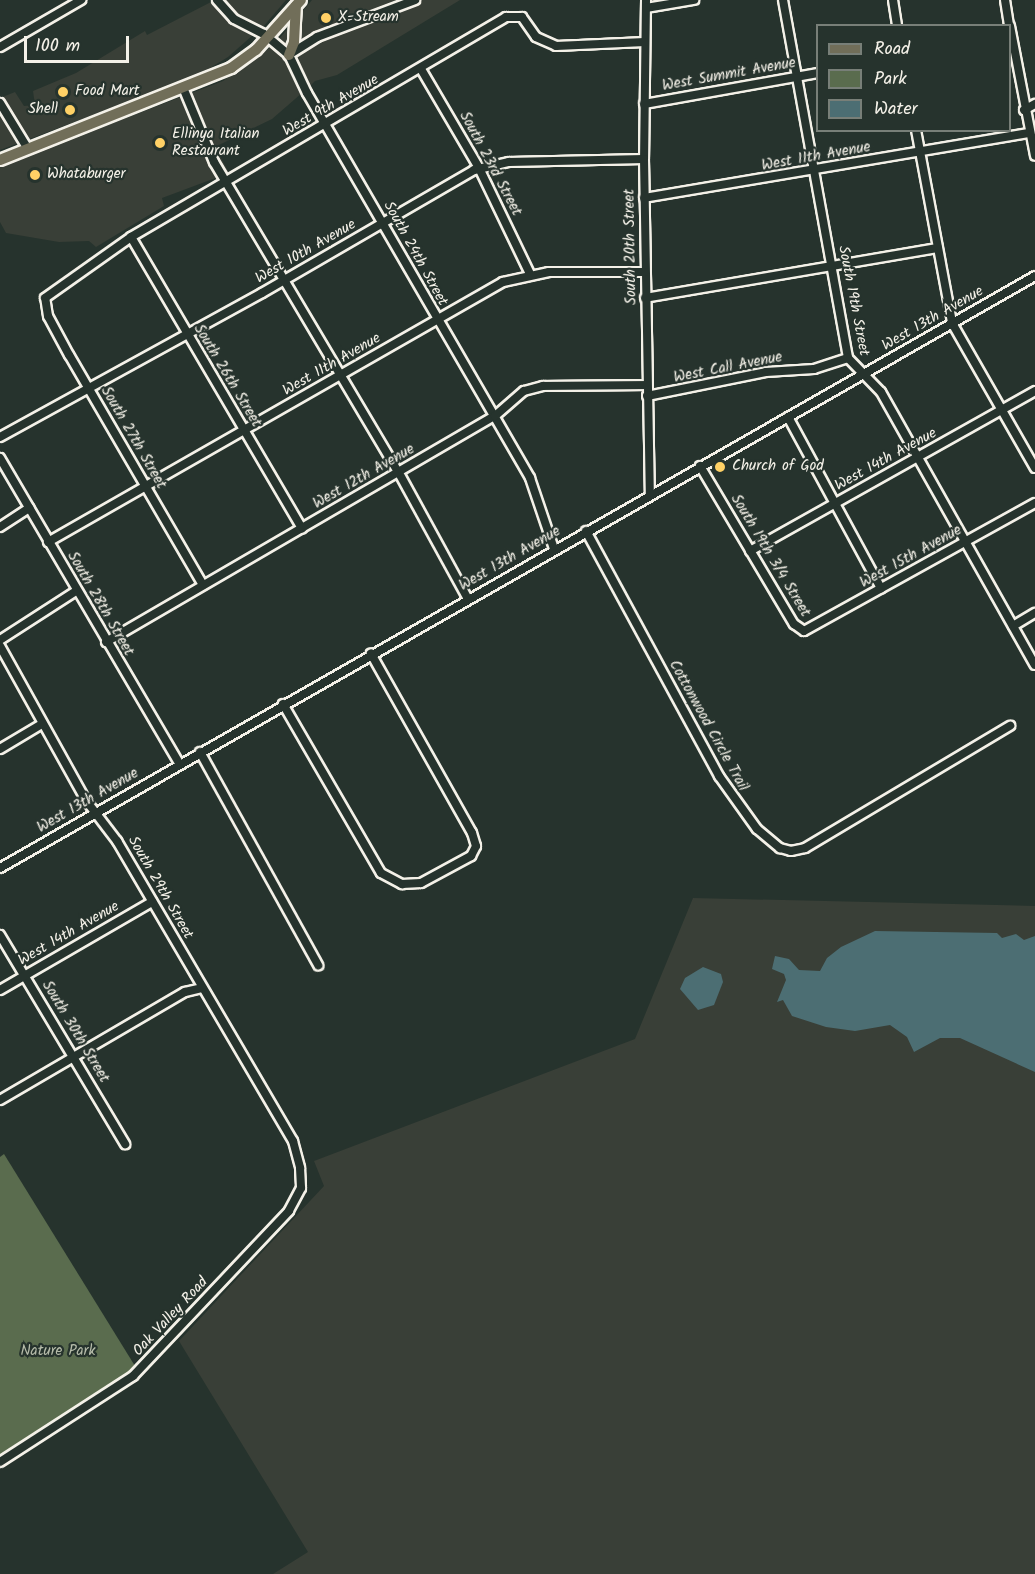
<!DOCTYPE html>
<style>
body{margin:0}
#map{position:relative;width:1035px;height:1574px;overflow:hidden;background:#26332d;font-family:Kalam,sans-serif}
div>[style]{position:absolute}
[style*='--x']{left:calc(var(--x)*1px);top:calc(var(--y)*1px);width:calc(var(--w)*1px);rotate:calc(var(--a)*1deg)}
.built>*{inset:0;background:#393f37}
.green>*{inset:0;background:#5a6c4e}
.water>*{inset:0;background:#4c6e73}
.roads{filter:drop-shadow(2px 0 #f4f1e8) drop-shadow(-2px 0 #f4f1e8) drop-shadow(0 2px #f4f1e8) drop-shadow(0 -2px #f4f1e8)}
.minor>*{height:8px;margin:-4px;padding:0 4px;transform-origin:4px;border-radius:4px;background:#26332d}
.major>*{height:10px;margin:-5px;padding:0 5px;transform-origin:5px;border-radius:5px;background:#716e59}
.dots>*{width:16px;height:16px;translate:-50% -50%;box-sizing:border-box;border:3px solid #26332d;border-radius:50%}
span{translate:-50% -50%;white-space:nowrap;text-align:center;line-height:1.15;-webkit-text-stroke:4.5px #26332d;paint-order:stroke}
.poi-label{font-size:15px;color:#f4f1e8}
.left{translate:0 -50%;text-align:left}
.right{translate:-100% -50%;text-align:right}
.street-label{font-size:15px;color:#f4f1e8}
.park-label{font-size:15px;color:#b6bcaa}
.legend{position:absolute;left:816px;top:24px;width:195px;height:108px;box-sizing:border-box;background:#26332d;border:2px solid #787f78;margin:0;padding:8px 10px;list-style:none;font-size:18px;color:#f4f1e8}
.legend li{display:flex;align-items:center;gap:12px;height:30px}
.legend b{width:30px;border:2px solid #787f78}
.scale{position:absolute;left:24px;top:36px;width:105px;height:27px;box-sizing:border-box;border:3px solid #f4f1e8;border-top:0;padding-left:8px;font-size:18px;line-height:21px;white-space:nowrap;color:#f4f1e8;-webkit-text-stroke:4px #26332d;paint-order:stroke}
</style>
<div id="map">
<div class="built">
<div style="clip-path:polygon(222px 0,286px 0,263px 27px,235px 15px)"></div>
<div style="clip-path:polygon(312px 0,460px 0,337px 75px,315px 81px,307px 89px,293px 54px,279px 39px)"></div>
<div style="clip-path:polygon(211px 2px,229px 21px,253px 35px,228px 57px,197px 76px,0 150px,0 98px,15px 92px,24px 106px,35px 105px,33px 91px,76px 73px,145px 31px,147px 35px)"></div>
<div style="clip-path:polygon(274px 45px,286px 58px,302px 93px,272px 119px,215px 147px,229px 173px,162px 198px,164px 206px,96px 247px,89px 241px,59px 242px,6px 233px,0 222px,0 166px,223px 81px)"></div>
<div style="clip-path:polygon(693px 898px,1035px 906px,1035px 1574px,273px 1574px,308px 1552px,179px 1341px,324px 1186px,314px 1161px,635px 1039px)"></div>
</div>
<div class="green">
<div style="clip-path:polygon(4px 1154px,135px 1366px,127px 1377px,0 1456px,0 1157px)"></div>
</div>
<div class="water">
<div style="clip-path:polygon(875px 931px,997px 933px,1002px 938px,1016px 934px,1024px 940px,1035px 936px,1035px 1072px,960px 1038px,940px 1038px,914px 1052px,907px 1037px,890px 1025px,855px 1031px,826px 1027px,792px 1016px,783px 1000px,777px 1002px,786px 980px,784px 974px,772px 969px,775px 956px,789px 959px,799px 970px,820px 971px,827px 958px,841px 947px)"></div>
<div style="clip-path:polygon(703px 967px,721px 974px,723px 982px,714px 1005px,698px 1010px,680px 989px,685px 978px)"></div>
</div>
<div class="roads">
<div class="minor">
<div style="--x:217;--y:0;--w:25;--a:48"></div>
<div style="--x:234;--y:19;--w:34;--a:27"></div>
<div style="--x:264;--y:34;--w:33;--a:40"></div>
<div style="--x:289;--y:55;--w:42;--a:64.7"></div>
<div style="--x:307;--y:93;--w:445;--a:59.9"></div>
<div style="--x:530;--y:478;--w:75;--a:71.3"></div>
<div style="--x:646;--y:0;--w:159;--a:90.7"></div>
<div style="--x:644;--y:159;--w:335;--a:89"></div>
<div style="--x:783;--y:0;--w:364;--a:79.7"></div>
<div style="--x:848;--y:358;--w:47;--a:45.9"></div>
<div style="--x:881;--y:392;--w:313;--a:60.6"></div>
<div style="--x:893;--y:0;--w:26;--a:81"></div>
<div style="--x:1005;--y:0;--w:26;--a:81"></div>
<div style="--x:646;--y:8;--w:49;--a:-9.5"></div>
<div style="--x:1010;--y:26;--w:132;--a:79.1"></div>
<div style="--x:0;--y:47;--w:94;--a:-30.1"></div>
<div style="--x:290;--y:54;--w:32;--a:-32"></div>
<div style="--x:317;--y:37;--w:105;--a:-20.7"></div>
<div style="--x:421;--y:69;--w:115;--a:59.6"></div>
<div style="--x:479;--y:168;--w:118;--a:64.3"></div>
<div style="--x:184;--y:90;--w:78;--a:67.4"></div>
<div style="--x:214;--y:162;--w:362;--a:59.3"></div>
<div style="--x:399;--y:473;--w:144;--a:61.3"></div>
<div style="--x:0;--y:103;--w:54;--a:58.7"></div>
<div style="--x:644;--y:104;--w:177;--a:-10.1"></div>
<div style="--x:1024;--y:110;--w:13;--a:-29"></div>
<div style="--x:916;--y:130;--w:196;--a:79.4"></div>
<div style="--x:952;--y:323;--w:167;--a:60.2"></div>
<div style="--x:644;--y:198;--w:389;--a:-9.6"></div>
<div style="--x:131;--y:237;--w:338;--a:59.6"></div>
<div style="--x:645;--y:298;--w:297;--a:-9.7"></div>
<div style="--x:647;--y:396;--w:121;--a:-11.4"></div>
<div style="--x:766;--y:372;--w:48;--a:-3.6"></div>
<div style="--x:814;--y:369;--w:36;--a:-18"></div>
<div style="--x:788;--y:417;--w:195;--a:61.5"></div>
<div style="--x:0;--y:437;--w:299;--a:-28.8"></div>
<div style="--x:262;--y:293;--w:245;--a:-30.1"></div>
<div style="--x:474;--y:170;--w:36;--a:-13"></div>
<div style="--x:509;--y:162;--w:135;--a:-1.3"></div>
<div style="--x:0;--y:458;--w:354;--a:59.6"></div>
<div style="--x:700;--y:466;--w:184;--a:59.3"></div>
<div style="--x:794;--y:624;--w:12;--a:35"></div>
<div style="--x:804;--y:631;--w:264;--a:-29"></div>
<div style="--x:0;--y:527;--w:35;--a:-33"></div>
<div style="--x:586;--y:531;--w:279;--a:61.5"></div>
<div style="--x:719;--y:776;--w:65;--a:54.4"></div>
<div style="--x:757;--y:829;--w:30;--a:40"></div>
<div style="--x:780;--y:848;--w:11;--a:15"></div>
<div style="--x:791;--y:851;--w:14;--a:-12"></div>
<div style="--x:805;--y:848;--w:239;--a:-30.8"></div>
<div style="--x:48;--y:542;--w:524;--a:-29.74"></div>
<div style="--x:503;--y:282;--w:47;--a:-12.3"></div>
<div style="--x:549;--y:272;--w:96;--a:0"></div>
<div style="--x:750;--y:551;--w:327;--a:-29.3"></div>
<div style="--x:203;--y:585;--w:266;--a:-120.2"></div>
<div style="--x:69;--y:355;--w:44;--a:-118.3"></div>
<div style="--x:48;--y:316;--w:18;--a:-99"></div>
<div style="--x:45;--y:298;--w:105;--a:-35.3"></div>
<div style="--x:131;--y:237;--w:435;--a:-30.4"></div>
<div style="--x:506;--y:17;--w:16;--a:0"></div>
<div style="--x:522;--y:17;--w:24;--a:55"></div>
<div style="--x:536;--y:37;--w:22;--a:24"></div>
<div style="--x:556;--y:46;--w:89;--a:-2.6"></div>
<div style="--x:1013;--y:626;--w:26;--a:-31"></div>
<div style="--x:0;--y:640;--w:90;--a:-32.8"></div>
<div style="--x:106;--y:642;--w:450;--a:-30.2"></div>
<div style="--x:495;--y:416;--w:38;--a:-41"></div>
<div style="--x:524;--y:391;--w:20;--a:-15"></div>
<div style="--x:543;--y:386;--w:103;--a:-0.6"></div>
<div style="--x:0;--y:646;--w:175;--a:60.9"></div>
<div style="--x:85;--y:799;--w:53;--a:52.7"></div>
<div style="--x:117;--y:841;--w:348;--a:59.6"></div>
<div style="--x:293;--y:1141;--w:28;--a:75"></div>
<div style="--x:300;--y:1168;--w:20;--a:87"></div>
<div style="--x:301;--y:1188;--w:26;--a:118"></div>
<div style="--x:289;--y:1211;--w:227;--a:133.4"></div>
<div style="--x:133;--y:1376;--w:158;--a:147.1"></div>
<div style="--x:283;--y:704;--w:195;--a:59.9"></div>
<div style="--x:381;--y:873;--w:24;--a:28"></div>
<div style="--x:402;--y:884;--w:19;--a:-3"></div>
<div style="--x:421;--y:883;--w:57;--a:-28.4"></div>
<div style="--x:471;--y:856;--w:11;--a:-63"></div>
<div style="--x:476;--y:846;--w:14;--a:-107"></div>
<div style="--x:472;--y:833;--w:206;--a:-119.4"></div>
<div style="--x:0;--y:749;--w:49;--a:-30.8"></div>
<div style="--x:200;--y:752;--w:244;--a:61"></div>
<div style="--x:0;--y:868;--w:1192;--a:-29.77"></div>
<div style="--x:0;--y:935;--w:244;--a:59.1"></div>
<div style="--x:0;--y:990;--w:176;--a:-30.1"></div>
<div style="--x:0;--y:1100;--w:214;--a:-30.3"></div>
<div style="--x:185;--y:992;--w:17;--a:-13"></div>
</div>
<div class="major">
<div style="--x:289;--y:55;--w:14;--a:-69"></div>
<div style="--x:294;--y:42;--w:36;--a:-87"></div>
<div style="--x:0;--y:160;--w:249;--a:-21.7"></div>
<div style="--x:231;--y:68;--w:31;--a:-36"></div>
<div style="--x:256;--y:50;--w:67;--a:-48"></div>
</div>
</div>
<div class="dots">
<div style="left:326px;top:18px;background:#ffd166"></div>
<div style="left:63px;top:92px;background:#ffd166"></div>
<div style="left:70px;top:110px;background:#ffd166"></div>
<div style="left:160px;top:143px;background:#ffd166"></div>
<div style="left:35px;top:175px;background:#ffd166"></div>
<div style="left:720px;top:467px;background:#ffd166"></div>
</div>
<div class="poi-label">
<span class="left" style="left:338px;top:18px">X-Stream</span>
<span class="left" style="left:75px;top:92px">Food Mart</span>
<span class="right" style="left:58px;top:110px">Shell</span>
<span class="left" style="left:172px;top:143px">Ellinya Italian<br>Restaurant</span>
<span class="left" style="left:47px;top:175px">Whataburger</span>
<span class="left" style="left:732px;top:467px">Church of God</span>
</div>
<div class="street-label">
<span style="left:729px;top:75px;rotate:-10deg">West Summit Avenue</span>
<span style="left:331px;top:106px;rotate:-30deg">West 9th Avenue</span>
<span style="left:816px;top:157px;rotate:-10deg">West 11th Avenue</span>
<span style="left:490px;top:164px;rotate:62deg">South 23rd Street</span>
<span style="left:631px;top:247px;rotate:-91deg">South 20th Street</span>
<span style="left:306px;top:252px;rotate:-30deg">West 10th Avenue</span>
<span style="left:415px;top:254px;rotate:61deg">South 24th Street</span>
<span style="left:853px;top:301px;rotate:79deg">South 19th Street</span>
<span style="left:933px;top:319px;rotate:-30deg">West 13th Avenue</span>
<span style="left:332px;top:365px;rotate:-30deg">West 11th Avenue</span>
<span style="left:728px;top:368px;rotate:-11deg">West Call Avenue</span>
<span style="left:227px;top:376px;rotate:59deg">South 26th Street</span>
<span style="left:133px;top:438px;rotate:60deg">South 27th Street</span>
<span style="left:886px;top:460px;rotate:-29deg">West 14th Avenue</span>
<span style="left:364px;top:477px;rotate:-30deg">West 12th Avenue</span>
<span style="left:770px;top:556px;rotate:59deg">South 19th 3/4 Street</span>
<span style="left:911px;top:557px;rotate:-29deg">West 15th Avenue</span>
<span style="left:510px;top:559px;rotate:-30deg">West 13th Avenue</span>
<span style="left:100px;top:604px;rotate:60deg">South 28th Street</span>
<span style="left:708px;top:726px;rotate:61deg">Cottonwood Circle Trail</span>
<span style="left:88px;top:801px;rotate:-30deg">West 13th Avenue</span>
<span style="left:160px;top:888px;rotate:60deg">South 29th Street</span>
<span style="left:69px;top:934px;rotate:-30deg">West 14th Avenue</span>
<span style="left:75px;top:1032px;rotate:59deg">South 30th Street</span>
<span style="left:171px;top:1317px;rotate:-47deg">Oak Valley Road</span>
</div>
<div class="park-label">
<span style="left:58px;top:1352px">Nature Park</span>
</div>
<ul class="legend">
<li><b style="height:8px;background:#716e59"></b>Road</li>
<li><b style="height:16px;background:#5a6c4e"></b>Park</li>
<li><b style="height:16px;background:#4c6e73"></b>Water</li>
</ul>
<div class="scale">100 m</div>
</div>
